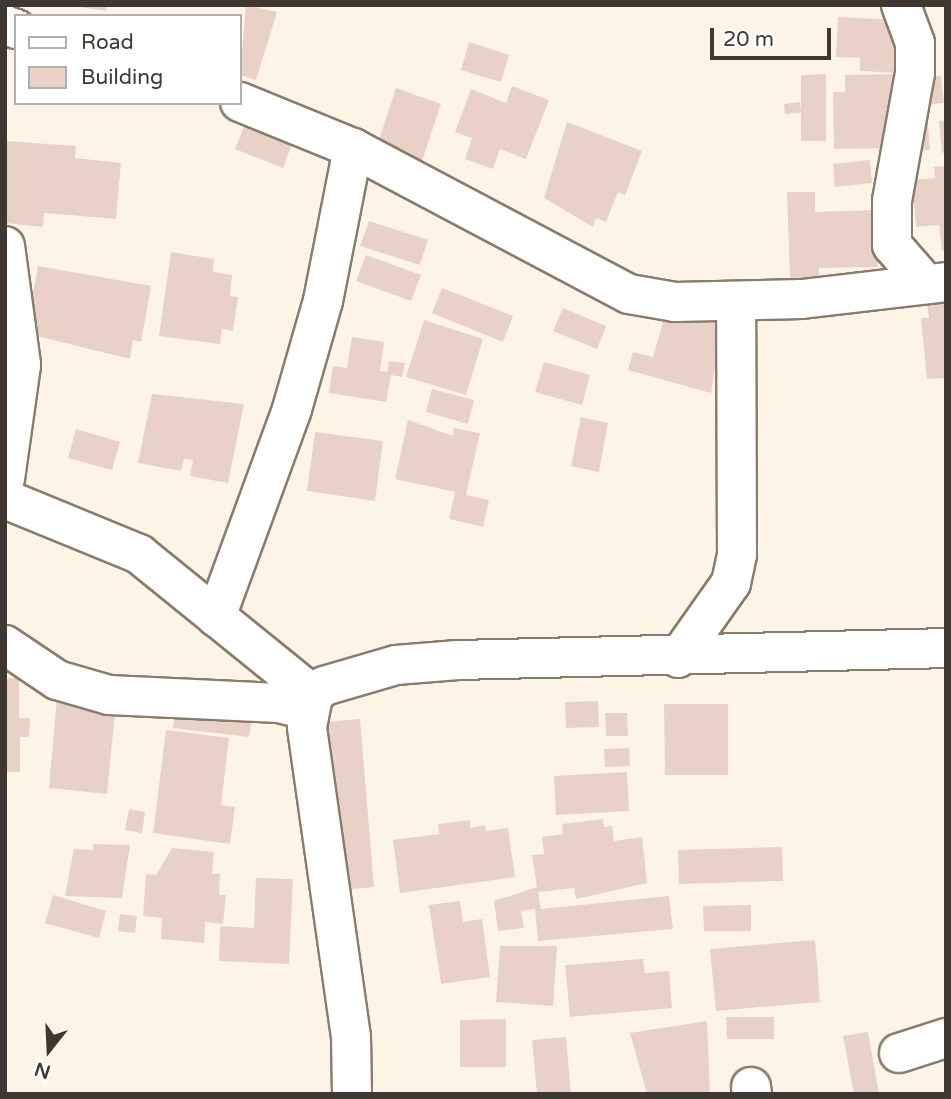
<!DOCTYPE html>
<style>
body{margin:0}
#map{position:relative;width:951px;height:1099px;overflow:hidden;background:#fdf4e8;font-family:"Varela Round",sans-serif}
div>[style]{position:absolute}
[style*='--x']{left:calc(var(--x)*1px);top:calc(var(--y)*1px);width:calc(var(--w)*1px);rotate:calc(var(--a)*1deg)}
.building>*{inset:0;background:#e9d1c8}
.roads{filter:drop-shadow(2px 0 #8a7c6b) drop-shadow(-2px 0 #8a7c6b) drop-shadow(0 2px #8a7c6b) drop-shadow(0 -2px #8a7c6b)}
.minor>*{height:38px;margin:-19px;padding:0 19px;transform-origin:19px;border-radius:19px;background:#fff}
span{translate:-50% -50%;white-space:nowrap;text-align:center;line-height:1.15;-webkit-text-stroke:7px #fff;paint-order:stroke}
.frame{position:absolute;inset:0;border:7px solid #3e3830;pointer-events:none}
.legend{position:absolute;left:14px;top:14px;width:228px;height:91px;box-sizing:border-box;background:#fff;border:2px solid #b2afac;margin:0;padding:9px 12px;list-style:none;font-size:21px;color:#3e3830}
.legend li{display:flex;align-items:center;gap:14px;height:35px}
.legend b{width:35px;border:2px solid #b2afac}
.north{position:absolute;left:14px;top:1015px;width:70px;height:70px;-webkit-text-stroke:5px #fff;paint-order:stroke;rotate:198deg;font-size:19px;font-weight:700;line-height:28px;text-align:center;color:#3e3830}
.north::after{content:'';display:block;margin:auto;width:24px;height:32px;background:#3e3830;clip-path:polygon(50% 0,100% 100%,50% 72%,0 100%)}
.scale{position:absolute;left:710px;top:28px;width:121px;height:32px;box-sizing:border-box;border:4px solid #3e3830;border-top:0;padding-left:9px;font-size:21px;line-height:24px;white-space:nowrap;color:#3e3830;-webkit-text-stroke:5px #fff;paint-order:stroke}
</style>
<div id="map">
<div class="building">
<div style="clip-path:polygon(67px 5px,107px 5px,106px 11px)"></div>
<div style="clip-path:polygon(246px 5px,277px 12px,256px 80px,240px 75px)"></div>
<div style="clip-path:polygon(838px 17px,901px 20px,899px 73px,860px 71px,860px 58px,836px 57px)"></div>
<div style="clip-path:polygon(469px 42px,509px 55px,501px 82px,461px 70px)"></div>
<div style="clip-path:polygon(826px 74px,826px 141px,801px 141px,801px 75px)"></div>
<div style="clip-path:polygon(901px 74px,897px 148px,834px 149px,833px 92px,845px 92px,845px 75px)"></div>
<div style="clip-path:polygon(941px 76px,944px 103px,919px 106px,916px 78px)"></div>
<div style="clip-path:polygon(512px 86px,549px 100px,526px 159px,500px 149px,493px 169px,465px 159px,472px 138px,455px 132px,471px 89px,506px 103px)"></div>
<div style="clip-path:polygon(396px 88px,441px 104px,421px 164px,376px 149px)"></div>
<div style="clip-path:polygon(800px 102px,801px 113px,785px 114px,784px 104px)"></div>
<div style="clip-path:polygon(248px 117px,295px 136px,283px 168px,235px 149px)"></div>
<div style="clip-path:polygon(946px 120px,946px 152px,942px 153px,939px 121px)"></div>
<div style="clip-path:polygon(567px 122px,642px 151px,625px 195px,618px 192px,606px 222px,596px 218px,593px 227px,544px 198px)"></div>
<div style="clip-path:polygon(917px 124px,928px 124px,930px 150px,918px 150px)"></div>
<div style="clip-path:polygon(5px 141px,76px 146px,75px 158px,121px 163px,116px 219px,44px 213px,43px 227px,5px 223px)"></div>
<div style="clip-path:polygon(870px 160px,872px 183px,835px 187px,833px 164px)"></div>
<div style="clip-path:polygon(946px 166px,946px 250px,942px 251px,939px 225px,916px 227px,912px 180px,935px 178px,934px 167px)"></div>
<div style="clip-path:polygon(787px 192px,815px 192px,815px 212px,876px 210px,878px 267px,819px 268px,819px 277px,790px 278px)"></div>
<div style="clip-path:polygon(369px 221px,428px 240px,420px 265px,360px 246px)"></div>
<div style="clip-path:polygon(171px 252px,214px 259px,213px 272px,232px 275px,230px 296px,238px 297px,233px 331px,222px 329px,220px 344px,159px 336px)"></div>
<div style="clip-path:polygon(366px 255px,421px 275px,411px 301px,356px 281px)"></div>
<div style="clip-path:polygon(38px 266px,151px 286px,141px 342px,133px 340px,130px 359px,37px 336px,38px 324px,28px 323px)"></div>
<div style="clip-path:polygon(442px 288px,513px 316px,503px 342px,432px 313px)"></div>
<div style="clip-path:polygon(946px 302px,946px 378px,927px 379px,921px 318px,929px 318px,927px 303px)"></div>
<div style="clip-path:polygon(668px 305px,722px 320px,711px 393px,628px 370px,633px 352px,653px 357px)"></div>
<div style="clip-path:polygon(563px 308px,606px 326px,597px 349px,553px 331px)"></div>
<div style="clip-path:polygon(424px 320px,483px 339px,466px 395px,406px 377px)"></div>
<div style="clip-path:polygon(352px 337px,384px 342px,380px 371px,387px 372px,389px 361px,405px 363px,402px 377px,391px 375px,386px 402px,329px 393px,333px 366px,347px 368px)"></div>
<div style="clip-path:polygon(544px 362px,590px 375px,582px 405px,535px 392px)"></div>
<div style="clip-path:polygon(432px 389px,474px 400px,468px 424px,426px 412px)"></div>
<div style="clip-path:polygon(152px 394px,244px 404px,228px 483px,190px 476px,193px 460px,184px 459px,181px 471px,138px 463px)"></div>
<div style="clip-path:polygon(581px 417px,608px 423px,599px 472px,571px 466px)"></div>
<div style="clip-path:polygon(408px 420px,453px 436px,454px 428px,480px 433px,466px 495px,489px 500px,483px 527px,449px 519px,455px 492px,395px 479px)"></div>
<div style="clip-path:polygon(76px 429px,120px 442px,112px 470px,68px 458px)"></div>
<div style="clip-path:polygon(315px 432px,383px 441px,375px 501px,307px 491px)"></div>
<div style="clip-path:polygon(5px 678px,19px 678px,19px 718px,30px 718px,29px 737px,20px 737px,20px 772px,5px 772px)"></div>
<div style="clip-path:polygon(57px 697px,116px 703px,107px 794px,49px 788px)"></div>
<div style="clip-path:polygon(598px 701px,599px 727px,566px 728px,565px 702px)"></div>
<div style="clip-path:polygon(176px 704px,253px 714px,249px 737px,173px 728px)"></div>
<div style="clip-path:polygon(664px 704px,728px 704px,728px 775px,665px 775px)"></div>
<div style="clip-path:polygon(605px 713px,627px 713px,628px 736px,606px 736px)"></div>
<div style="clip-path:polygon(360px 719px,374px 887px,340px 890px,325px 722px)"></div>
<div style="clip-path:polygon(166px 730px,229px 738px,221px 805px,235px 807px,230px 844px,153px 833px)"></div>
<div style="clip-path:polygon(629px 748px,630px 766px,605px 767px,604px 749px)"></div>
<div style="clip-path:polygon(627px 772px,629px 811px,556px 815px,554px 776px)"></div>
<div style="clip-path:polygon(129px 809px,145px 812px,142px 833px,125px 830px)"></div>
<div style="clip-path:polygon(603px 819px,604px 827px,612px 826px,614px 841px,642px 837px,647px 883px,576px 899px,574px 888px,538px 892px,541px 909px,669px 896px,673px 929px,538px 941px,535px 909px,521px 911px,524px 928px,498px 931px,494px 901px,537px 887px,532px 855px,544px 854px,542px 837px,563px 834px,562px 824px)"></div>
<div style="clip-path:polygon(470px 820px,470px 828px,485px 825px,486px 831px,508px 828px,515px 877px,400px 893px,393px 840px,439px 834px,438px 824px)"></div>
<div style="clip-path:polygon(93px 844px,130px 845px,122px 898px,65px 896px,74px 849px,93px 850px)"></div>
<div style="clip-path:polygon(782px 847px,783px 881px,679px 884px,678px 850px)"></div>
<div style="clip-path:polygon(172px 848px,214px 852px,212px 874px,220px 874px,219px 895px,226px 895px,223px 924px,205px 922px,204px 943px,161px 939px,162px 918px,143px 916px,146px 874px,156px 875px)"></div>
<div style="clip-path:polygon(256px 878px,293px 879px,289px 964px,219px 961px,220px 926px,254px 928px)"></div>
<div style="clip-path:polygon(53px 895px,106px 911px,99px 938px,45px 923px)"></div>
<div style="clip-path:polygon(460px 901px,463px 922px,482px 919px,490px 977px,441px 984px,429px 905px)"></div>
<div style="clip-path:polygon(751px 905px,751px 931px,704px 931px,703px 906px)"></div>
<div style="clip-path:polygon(120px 914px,137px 916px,135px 933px,118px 931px)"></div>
<div style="clip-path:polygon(815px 940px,820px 1002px,716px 1011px,710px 949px)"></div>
<div style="clip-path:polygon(500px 946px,557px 946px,553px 1006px,496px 1002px)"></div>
<div style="clip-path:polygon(643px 959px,645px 973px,669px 971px,672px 1008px,570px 1017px,565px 965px)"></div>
<div style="clip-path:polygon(726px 1017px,774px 1017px,774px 1039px,727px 1039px)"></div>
<div style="clip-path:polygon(506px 1019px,506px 1067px,460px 1067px,460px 1020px)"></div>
<div style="clip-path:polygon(707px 1021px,710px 1094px,647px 1094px,630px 1033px)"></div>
<div style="clip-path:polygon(868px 1032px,879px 1094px,854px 1094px,843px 1036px)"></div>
<div style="clip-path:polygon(566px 1037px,571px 1094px,537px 1094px,532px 1040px)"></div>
</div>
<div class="roads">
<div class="minor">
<div style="--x:901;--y:5;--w:40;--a:69.8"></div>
<div style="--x:915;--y:43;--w:30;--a:90"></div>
<div style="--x:915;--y:73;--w:130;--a:100.2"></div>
<div style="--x:892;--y:201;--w:44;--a:90"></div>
<div style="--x:892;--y:245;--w:52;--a:48.9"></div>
<div style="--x:5;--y:25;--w:12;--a:20"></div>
<div style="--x:240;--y:102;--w:122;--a:22.2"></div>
<div style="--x:353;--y:148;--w:312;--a:27.9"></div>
<div style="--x:629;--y:294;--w:47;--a:9.9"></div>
<div style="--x:675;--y:302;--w:127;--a:-1.4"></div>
<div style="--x:802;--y:299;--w:145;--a:-6.7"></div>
<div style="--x:5;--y:246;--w:120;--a:82.3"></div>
<div style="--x:21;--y:365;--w:115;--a:98"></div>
<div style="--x:5;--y:499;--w:145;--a:22.3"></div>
<div style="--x:139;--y:554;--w:224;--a:39"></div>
<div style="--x:216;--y:617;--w:221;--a:-69.9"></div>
<div style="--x:292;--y:409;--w:112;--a:-74"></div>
<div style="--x:323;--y:301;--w:156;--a:-78.9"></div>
<div style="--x:5;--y:645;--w:63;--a:33.9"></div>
<div style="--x:57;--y:680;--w:54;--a:16.1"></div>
<div style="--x:109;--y:695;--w:170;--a:2.7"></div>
<div style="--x:279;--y:703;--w:30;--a:14"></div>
<div style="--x:678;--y:658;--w:92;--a:-54.8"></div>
<div style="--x:731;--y:583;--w:29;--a:-78"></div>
<div style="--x:737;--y:555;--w:254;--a:-90.2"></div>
<div style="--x:899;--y:1053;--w:49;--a:-17.7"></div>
<div style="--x:751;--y:1087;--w:7;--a:82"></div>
<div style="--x:352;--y:1094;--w:57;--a:-91"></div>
<div style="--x:351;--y:1037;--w:313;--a:-98.1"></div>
<div style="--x:307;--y:727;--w:33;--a:-79"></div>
<div style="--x:313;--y:695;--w:14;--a:-39"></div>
<div style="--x:324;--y:686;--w:75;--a:-16.3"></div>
<div style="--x:396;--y:665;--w:62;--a:-4.6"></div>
<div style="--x:458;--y:660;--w:488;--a:-1.4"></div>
</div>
</div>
<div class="frame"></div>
<ul class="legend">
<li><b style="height:9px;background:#fff"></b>Road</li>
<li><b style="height:19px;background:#e9d1c8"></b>Building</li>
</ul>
<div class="north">N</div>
<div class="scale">20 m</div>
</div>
